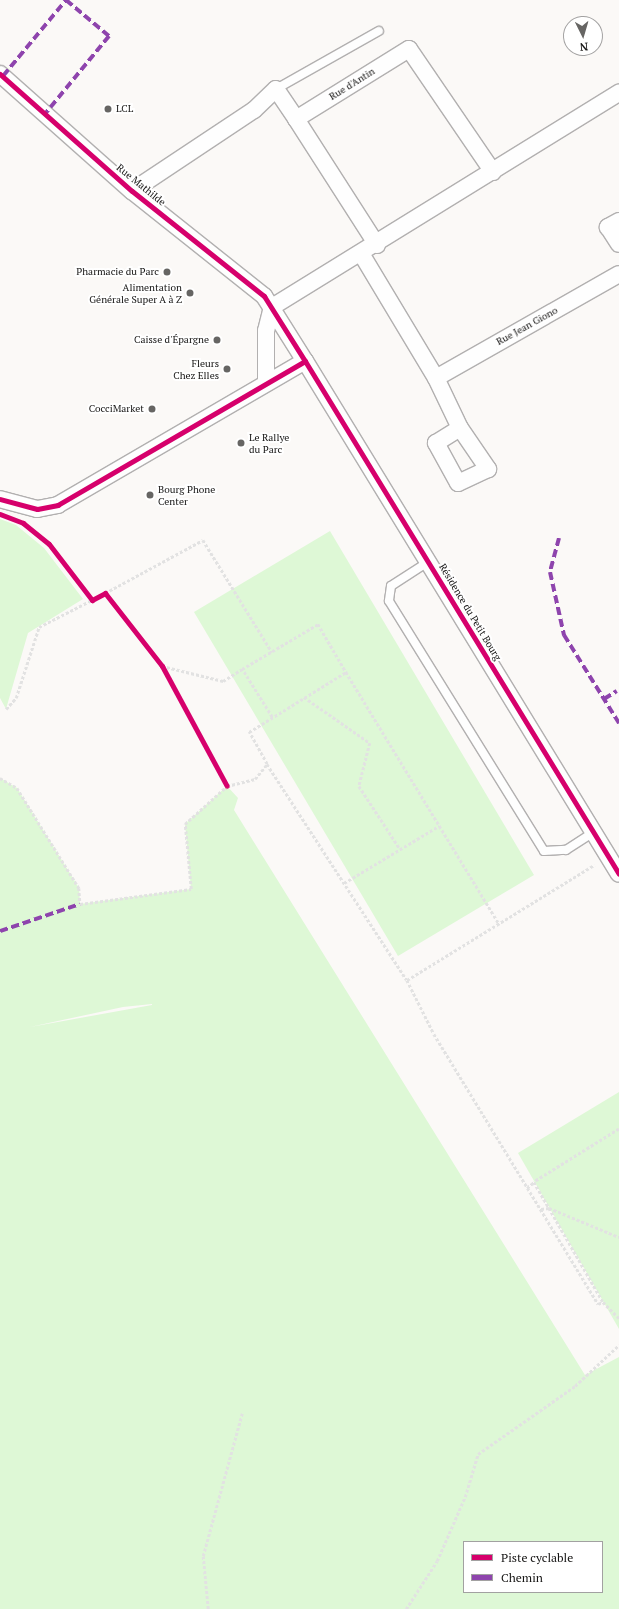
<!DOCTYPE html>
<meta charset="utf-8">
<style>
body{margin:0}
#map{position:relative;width:619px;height:1609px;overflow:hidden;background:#fbf9f7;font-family:"PT Serif",serif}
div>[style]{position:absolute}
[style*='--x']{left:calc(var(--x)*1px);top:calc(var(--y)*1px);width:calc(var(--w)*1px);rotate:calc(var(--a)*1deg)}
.green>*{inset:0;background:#def8d6}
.path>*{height:2.5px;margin-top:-1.25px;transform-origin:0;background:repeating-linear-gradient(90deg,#e2e2e2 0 3px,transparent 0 5px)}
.roads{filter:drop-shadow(1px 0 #b2b0b0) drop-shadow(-1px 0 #b2b0b0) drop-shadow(0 1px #b2b0b0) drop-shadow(0 -1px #b2b0b0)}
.lane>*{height:8px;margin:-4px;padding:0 4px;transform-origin:4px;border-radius:4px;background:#fefefe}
.street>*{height:16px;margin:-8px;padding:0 8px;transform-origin:8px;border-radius:8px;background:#fefefe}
.quiet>*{height:4px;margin-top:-2px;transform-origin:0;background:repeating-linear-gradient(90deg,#8e44ad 0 8px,transparent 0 12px)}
.cycleway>*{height:5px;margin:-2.5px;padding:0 2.5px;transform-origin:2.5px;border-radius:2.5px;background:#d6006c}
.dots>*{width:11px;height:11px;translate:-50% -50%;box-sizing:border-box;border:2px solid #fff;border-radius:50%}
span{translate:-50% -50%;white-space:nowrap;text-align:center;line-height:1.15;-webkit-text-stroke:4px #fff;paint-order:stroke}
.street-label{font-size:10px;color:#161514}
.poi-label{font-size:10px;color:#161514}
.left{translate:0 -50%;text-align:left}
.right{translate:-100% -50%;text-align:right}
.legend{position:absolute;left:463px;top:1541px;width:140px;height:52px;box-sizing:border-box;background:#fff;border:1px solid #a2a1a1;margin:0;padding:5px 7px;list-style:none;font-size:12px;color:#161514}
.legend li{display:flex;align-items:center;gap:8px;height:20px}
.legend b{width:20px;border:1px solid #a2a1a1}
.north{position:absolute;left:563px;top:16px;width:40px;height:40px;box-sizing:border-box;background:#fff;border:1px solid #a2a1a1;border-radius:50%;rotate:175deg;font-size:11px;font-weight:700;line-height:16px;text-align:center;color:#161514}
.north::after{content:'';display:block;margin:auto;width:14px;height:18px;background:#666563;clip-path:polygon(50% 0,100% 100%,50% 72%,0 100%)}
</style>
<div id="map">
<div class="green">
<div style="clip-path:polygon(0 519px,16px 525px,44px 548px,83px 599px,28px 633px,6px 709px,0 698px)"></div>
<div style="clip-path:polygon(330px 531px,534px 875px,398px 956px,194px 612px)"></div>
<div style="clip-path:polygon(evenodd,0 778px,17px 788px,79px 888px,80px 904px,191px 889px,185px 824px,227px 786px,238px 798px,234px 810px,585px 1375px,619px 1357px,619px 1609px,0 1609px,0 778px,152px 1004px,152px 1005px,30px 1027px,123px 1007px,152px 1004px,0 778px,464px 1542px,602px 1542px,602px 1592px,464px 1592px,464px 1542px)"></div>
<div style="clip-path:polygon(619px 1092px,619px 1329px,518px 1153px)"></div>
</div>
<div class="path">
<div style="--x:105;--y:593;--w:111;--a:-28.4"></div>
<div style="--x:203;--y:540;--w:132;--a:58.4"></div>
<div style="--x:162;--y:666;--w:63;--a:13.8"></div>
<div style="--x:223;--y:681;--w:22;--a:-32"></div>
<div style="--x:304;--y:697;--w:80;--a:34.9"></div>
<div style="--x:370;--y:743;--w:44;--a:104.3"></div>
<div style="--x:359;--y:786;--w:75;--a:56.9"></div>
<div style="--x:6;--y:709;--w:15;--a:-48"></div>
<div style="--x:16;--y:698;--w:75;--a:-72.1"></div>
<div style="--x:39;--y:627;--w:59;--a:-27"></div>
<div style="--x:272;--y:717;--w:57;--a:-122"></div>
<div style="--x:242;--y:669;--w:88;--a:-30.6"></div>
<div style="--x:318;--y:624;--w:56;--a:59.7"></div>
<div style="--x:267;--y:764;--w:37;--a:-119"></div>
<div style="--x:249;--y:732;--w:114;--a:-31.7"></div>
<div style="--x:346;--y:672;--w:295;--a:58.7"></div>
<div style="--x:0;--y:778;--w:20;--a:30"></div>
<div style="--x:17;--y:788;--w:118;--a:58.2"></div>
<div style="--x:79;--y:888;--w:16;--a:86"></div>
<div style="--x:80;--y:904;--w:112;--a:-7.7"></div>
<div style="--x:191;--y:889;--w:65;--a:-95.3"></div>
<div style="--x:185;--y:824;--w:57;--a:-42.1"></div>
<div style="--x:227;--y:786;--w:29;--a:-14"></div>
<div style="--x:255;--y:779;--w:19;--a:-51"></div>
<div style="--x:267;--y:764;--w:257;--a:57.1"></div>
<div style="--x:407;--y:980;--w:220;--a:-31.6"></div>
<div style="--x:344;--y:883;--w:111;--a:-31"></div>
<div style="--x:407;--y:980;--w:60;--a:63.4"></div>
<div style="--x:434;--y:1034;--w:316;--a:58.7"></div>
<div style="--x:598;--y:1304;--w:5;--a:-22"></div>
<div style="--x:619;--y:1129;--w:100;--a:148.1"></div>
<div style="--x:534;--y:1182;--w:30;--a:60"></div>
<div style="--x:549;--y:1208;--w:76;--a:22.5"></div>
<div style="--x:527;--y:1188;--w:9;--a:-41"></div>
<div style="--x:541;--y:1209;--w:8;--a:-7"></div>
<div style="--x:549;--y:1208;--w:108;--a:60.1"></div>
<div style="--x:603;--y:1302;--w:23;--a:45"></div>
<div style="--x:208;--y:1609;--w:53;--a:-95.4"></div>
<div style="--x:203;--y:1556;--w:148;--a:-74.7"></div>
<div style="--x:406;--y:1609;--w:57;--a:-57.1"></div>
<div style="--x:437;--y:1561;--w:70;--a:-66.4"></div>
<div style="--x:465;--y:1497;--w:45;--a:-73.2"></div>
<div style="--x:478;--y:1454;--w:118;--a:-35"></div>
<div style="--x:575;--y:1386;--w:60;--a:-43"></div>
</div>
<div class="roads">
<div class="lane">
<div style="--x:276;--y:89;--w:118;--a:-29.4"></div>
<div style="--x:428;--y:562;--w:44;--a:147"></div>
<div style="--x:391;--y:586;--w:15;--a:98"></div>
<div style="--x:389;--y:601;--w:294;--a:58.2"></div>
<div style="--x:544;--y:851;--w:22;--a:-3"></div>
<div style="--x:566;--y:850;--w:33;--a:-33"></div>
</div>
<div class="street">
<div style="--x:0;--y:74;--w:176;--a:41.6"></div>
<div style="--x:132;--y:191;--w:169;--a:38.5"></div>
<div style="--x:264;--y:296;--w:77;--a:57.8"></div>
<div style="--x:305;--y:361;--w:286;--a:149.8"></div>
<div style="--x:58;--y:505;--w:21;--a:169"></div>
<div style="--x:37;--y:509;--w:38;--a:-165"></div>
<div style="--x:132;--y:191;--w:146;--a:-33.6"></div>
<div style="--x:254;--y:110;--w:30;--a:-44"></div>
<div style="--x:276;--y:89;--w:36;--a:56"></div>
<div style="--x:619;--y:221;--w:13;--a:151"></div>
<div style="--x:608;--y:227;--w:20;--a:57"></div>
<div style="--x:377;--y:245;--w:150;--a:-122.7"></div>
<div style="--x:296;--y:119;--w:133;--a:-31.8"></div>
<div style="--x:409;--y:49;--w:149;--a:55.7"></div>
<div style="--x:362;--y:255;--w:144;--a:59"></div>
<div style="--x:436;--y:378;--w:55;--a:64.4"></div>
<div style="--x:460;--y:428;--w:50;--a:55.7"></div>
<div style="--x:488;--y:469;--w:33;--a:155"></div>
<div style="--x:458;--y:483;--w:46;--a:-118.8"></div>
<div style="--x:436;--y:443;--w:28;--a:-32"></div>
<div style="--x:272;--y:307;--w:408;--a:-31.7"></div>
<div style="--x:305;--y:361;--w:601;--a:58.53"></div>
<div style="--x:436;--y:378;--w:210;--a:-29.6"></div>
<div style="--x:266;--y:383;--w:52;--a:-90"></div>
<div style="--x:266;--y:331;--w:25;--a:-76"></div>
</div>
</div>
<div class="quiet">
<div style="--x:3;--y:76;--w:99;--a:-50.3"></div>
<div style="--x:66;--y:0;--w:56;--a:39.9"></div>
<div style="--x:109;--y:36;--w:101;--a:129.4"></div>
<div style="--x:559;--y:538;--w:35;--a:105"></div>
<div style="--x:550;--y:572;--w:65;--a:77.5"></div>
<div style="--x:564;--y:635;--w:104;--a:58"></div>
<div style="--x:604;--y:699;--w:15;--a:-32"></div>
<div style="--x:0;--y:931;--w:84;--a:-18.6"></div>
</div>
<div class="cycleway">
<div style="--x:0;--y:74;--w:176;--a:41.6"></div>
<div style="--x:132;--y:191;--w:169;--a:38.5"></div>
<div style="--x:264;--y:296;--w:77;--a:57.8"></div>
<div style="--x:305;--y:361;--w:286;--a:149.8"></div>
<div style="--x:58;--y:505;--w:21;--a:169"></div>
<div style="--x:37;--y:509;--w:38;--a:-165"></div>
<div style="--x:305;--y:361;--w:601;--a:58.53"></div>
<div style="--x:0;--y:514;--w:25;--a:21"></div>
<div style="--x:23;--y:523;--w:33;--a:39"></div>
<div style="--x:49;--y:544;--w:71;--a:52.5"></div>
<div style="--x:92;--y:600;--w:15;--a:-28"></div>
<div style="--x:105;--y:593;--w:93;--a:52"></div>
<div style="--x:162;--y:666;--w:136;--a:61.6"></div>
</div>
<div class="dots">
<div style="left:108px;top:109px;background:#666563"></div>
<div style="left:167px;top:272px;background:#666563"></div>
<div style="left:190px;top:293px;background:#666563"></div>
<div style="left:217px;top:340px;background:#666563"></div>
<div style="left:227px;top:369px;background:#666563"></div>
<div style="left:152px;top:409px;background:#666563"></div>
<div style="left:241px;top:443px;background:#666563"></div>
<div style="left:150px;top:495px;background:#666563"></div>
</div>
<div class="street-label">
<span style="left:352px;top:84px;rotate:-32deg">Rue d'Antin</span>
<span style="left:141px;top:185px;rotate:39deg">Rue Mathilde</span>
<span style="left:527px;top:326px;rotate:-29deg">Rue Jean Giono</span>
<span style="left:470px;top:612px;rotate:59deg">Résidence du Petit Bourg</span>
</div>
<div class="poi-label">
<span class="left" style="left:116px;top:109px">LCL</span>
<span class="right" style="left:159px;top:272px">Pharmacie du Parc</span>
<span class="right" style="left:182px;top:293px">Alimentation<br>Générale Super A à Z</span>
<span class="right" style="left:209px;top:340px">Caisse d'Épargne</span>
<span class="right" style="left:219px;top:369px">Fleurs<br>Chez Elles</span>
<span class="right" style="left:144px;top:409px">CocciMarket</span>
<span class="left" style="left:249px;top:443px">Le Rallye<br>du Parc</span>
<span class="left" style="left:158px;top:495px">Bourg Phone<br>Center</span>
</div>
<ul class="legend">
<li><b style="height:5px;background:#d6006c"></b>Piste cyclable</li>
<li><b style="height:5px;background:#8e44ad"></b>Chemin</li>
</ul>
<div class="north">N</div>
</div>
